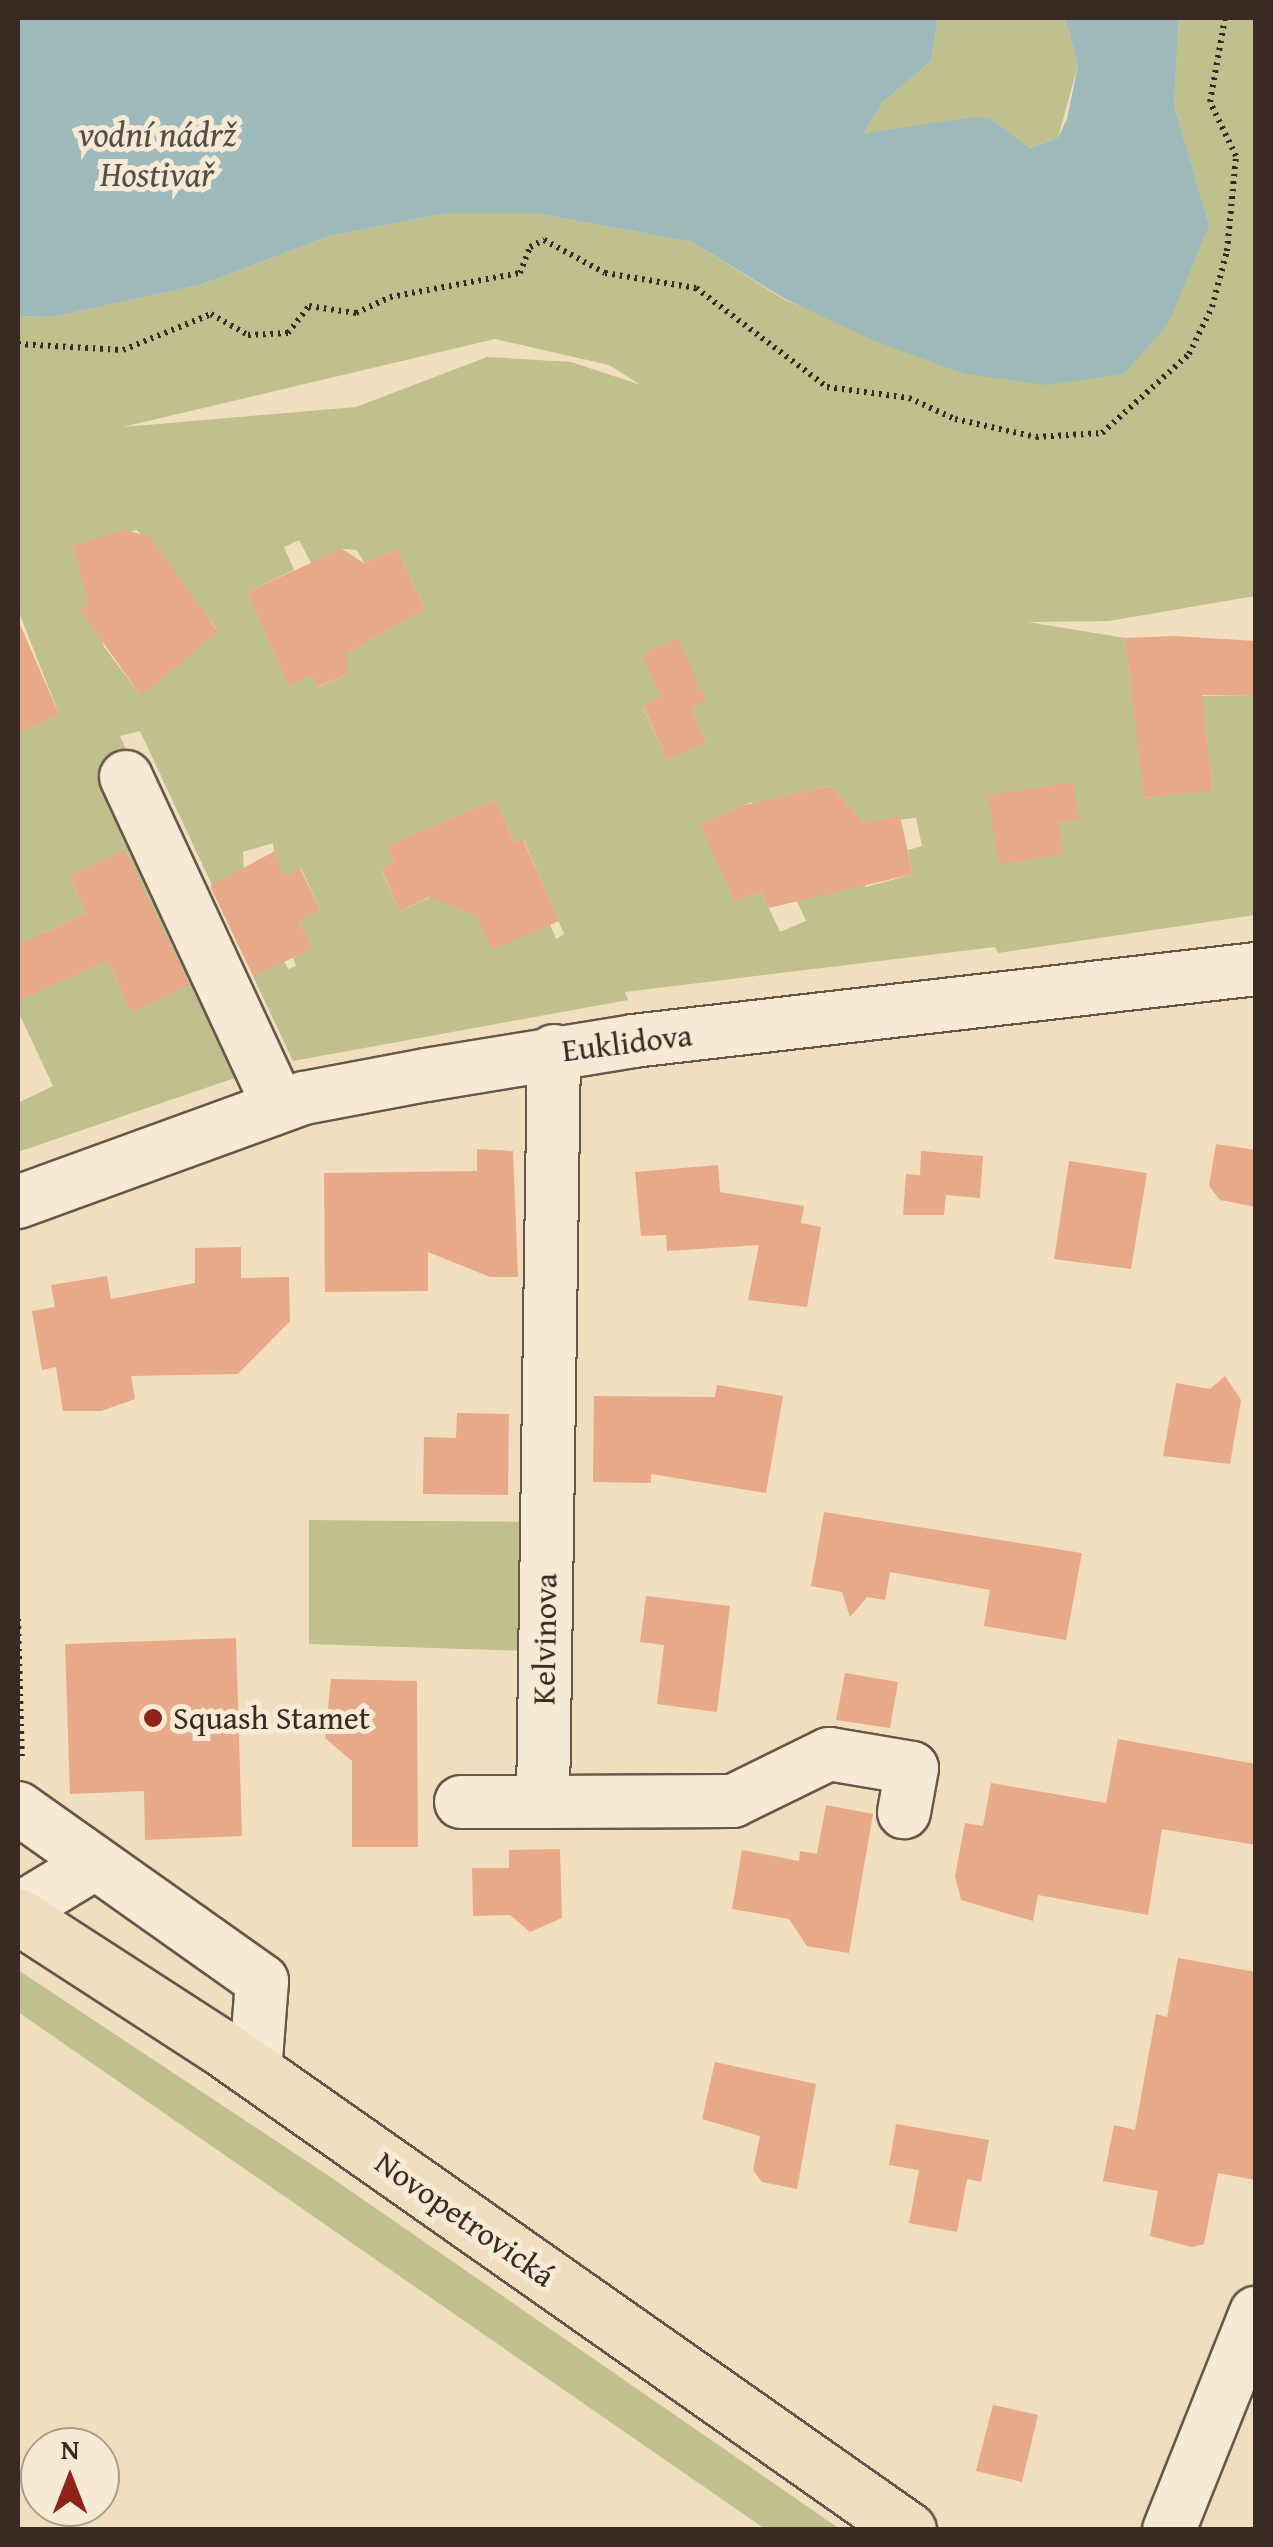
<!DOCTYPE html>
<meta charset="utf-8">
<style>
body{margin:0}
#map{position:relative;width:1273px;height:2547px;overflow:hidden;background:#f1debf;font-family:"Gentium Book Plus",serif}
div>[style]{position:absolute}
[style*='--x']{left:calc(var(--x)*1px);top:calc(var(--y)*1px);width:calc(var(--w)*1px);rotate:calc(var(--a)*1deg)}
.green>*{inset:0;background:#bfc08e}
.water>*{inset:0;background:#9ebabb}
.building>*{inset:0;background:#e7a987}
.path>*{height:6px;margin-top:-3px;transform-origin:0;background:repeating-linear-gradient(90deg,#392a24 0 2.5px,transparent 0 7.5px)}
.roads{filter:drop-shadow(2px 0 #67574b) drop-shadow(-2px 0 #67574b) drop-shadow(0 2px #67574b) drop-shadow(0 -2px #67574b)}
.minor>*{height:52px;margin:-26px;padding:0 26px;transform-origin:26px;border-radius:26px;background:#f6ead5}
.major>*{height:55px;margin:-27.5px;padding:0 27.5px;transform-origin:27.5px;border-radius:27.5px;background:#f1debf}
.dots>*{width:28px;height:28px;translate:-50% -50%;box-sizing:border-box;border:5px solid #f6ead5;border-radius:50%}
span{translate:-50% -50%;white-space:nowrap;text-align:center;line-height:1.15;-webkit-text-stroke:10px #f6ead5;paint-order:stroke}
.street-label{font-size:32px;color:#392a24}
.poi-label{font-size:32px;color:#392a24}
.left{translate:0 -50%;text-align:left}
.water-label{font-size:35px;color:#524e4a;font-style:italic}
.frame{position:absolute;inset:0;border:20px solid #392a24;pointer-events:none}
.north{position:absolute;left:20px;top:2427px;width:100px;height:100px;box-sizing:border-box;background:#f6ead5;border:2px solid #aa9d8e;border-radius:50%;rotate:0deg;font-size:28px;font-weight:700;line-height:40px;text-align:center;color:#392a24}
.north::after{content:'';display:block;margin:auto;width:35px;height:45px;background:#8f2418;clip-path:polygon(50% 0,100% 100%,50% 72%,0 100%)}
</style>
<div id="map">
<div class="green">
<div style="clip-path:polygon(938px 18px,1065px 18px,1078px 65px,1058px 138px,1030px 148px,991px 119px,864px 133px,882px 103px,931px 61px)"></div>
<div style="clip-path:polygon(evenodd,1179px 18px,1255px 18px,1255px 596px,1109px 621px,1028px 622px,1125px 638px,1145px 798px,1213px 789px,1204px 715px,1187px 696px,1255px 695px,1255px 915px,998px 953px,995px 947px,625px 992px,628px 1000px,293px 1061px,253px 976px,284px 961px,288px 969px,296px 966px,293px 958px,311px 949px,299px 920px,320px 910px,301px 868px,276px 879px,273px 843px,243px 852px,244px 870px,212px 885px,140px 731px,120px 736px,270px 1066px,18px 1152px,18px 1103px,53px 1086px,18px 1011px,18px 733px,59px 714px,18px 610px,18px 316px,52px 317px,200px 285px,330px 236px,447px 213px,534px 213px,692px 242px,785px 300px,965px 374px,1209px 225px,1174px 105px,1179px 18px,495px 339px,609px 365px,641px 385px,571px 362px,487px 357px,356px 407px,123px 427px,495px 339px,1179px 18px,137px 530px,216px 628px,139px 693px,104px 647px,73px 546px,137px 530px,1179px 18px,299px 540px,314px 569px,342px 549px,357px 550px,364px 563px,397px 549px,425px 609px,347px 654px,347px 674px,318px 687px,312px 675px,289px 685px,247px 592px,294px 570px,284px 547px,299px 540px,1179px 18px,661px 697px,705px 701px,691px 708px,706px 743px,667px 760px,643px 707px,661px 697px,1179px 18px,1073px 782px,1078px 820px,1058px 823px,988px 796px,1073px 782px,1179px 18px,830px 786px,865px 823px,916px 818px,922px 846px,908px 850px,913px 874px,866px 887px,799px 793px,830px 786px,1179px 18px,495px 800px,514px 842px,524px 840px,564px 934px,556px 939px,550px 924px,472px 906px,463px 910px,437px 894px,400px 911px,381px 869px,394px 863px,388px 846px,495px 800px,1179px 18px,752px 802px,806px 921px,780px 932px,761px 891px,735px 902px,701px 824px,752px 802px,1179px 18px,124px 851px,131px 1012px,108px 961px,64px 980px,43px 933px,86px 913px,69px 876px,124px 851px)"></div>
<div style="clip-path:polygon(309px 1520px,530px 1522px,528px 1651px,309px 1644px)"></div>
<div style="clip-path:polygon(18px 1970px,326px 2174px,840px 2529px,765px 2529px,18px 2012px)"></div>
</div>
<div class="water">
<div style="clip-path:polygon(18px 18px,938px 18px,931px 61px,882px 103px,864px 133px,975px 117px,991px 119px,1030px 148px,1058px 138px,1067px 119px,1078px 65px,1065px 18px,1179px 18px,1174px 105px,1209px 225px,1168px 324px,1124px 374px,1047px 385px,965px 374px,877px 342px,785px 299px,692px 242px,534px 213px,447px 213px,330px 236px,200px 285px,52px 317px,18px 316px)"></div>
</div>
<div class="building">
<div style="clip-path:polygon(126px 530px,150px 537px,218px 632px,141px 696px,80px 610px,89px 605px,73px 545px)"></div>
<div style="clip-path:polygon(342px 549px,364px 563px,397px 549px,425px 609px,347px 654px,347px 674px,317px 687px,312px 675px,289px 686px,247px 592px)"></div>
<div style="clip-path:polygon(18px 620px,59px 714px,18px 733px)"></div>
<div style="clip-path:polygon(1175px 636px,1256px 641px,1256px 695px,1202px 695px,1213px 790px,1144px 798px,1125px 638px)"></div>
<div style="clip-path:polygon(678px 638px,706px 701px,691px 708px,706px 743px,667px 760px,643px 706px,661px 697px,642px 654px)"></div>
<div style="clip-path:polygon(1073px 782px,1079px 820px,1058px 823px,1064px 854px,999px 864px,988px 795px)"></div>
<div style="clip-path:polygon(830px 786px,865px 823px,900px 816px,913px 874px,769px 908px,761px 891px,735px 902px,700px 824px,745px 805px)"></div>
<div style="clip-path:polygon(495px 800px,514px 842px,523px 839px,559px 921px,492px 950px,476px 915px,429px 897px,400px 911px,381px 868px,394px 863px,387px 846px)"></div>
<div style="clip-path:polygon(124px 850px,190px 985px,131px 1012px,108px 961px,18px 1001px,18px 945px,86px 913px,69px 876px)"></div>
<div style="clip-path:polygon(275px 851px,283px 876px,300px 868px,320px 910px,299px 921px,312px 949px,253px 976px,210px 886px)"></div>
<div style="clip-path:polygon(1216px 1144px,1256px 1150px,1256px 1207px,1220px 1200px,1209px 1186px)"></div>
<div style="clip-path:polygon(477px 1149px,513px 1151px,518px 1277px,490px 1277px,428px 1252px,428px 1291px,325px 1292px,324px 1173px,477px 1171px)"></div>
<div style="clip-path:polygon(921px 1151px,983px 1156px,980px 1198px,946px 1195px,944px 1215px,903px 1215px,906px 1174px,920px 1175px)"></div>
<div style="clip-path:polygon(1069px 1161px,1147px 1173px,1131px 1269px,1054px 1259px)"></div>
<div style="clip-path:polygon(718px 1165px,720px 1192px,804px 1206px,801px 1223px,821px 1227px,807px 1307px,748px 1300px,759px 1245px,667px 1251px,666px 1235px,641px 1236px,635px 1172px)"></div>
<div style="clip-path:polygon(241px 1247px,241px 1278px,289px 1277px,290px 1321px,238px 1374px,131px 1376px,135px 1399px,101px 1411px,63px 1411px,56px 1367px,42px 1370px,32px 1311px,55px 1307px,51px 1285px,107px 1276px,111px 1299px,195px 1283px,195px 1248px)"></div>
<div style="clip-path:polygon(1225px 1376px,1241px 1400px,1230px 1464px,1163px 1456px,1176px 1383px,1210px 1389px)"></div>
<div style="clip-path:polygon(717px 1385px,783px 1396px,766px 1493px,651px 1474px,651px 1483px,593px 1482px,594px 1396px,715px 1397px)"></div>
<div style="clip-path:polygon(457px 1413px,509px 1414px,508px 1495px,423px 1494px,424px 1437px,456px 1438px)"></div>
<div style="clip-path:polygon(824px 1512px,1082px 1553px,1066px 1640px,984px 1626px,990px 1590px,890px 1572px,885px 1600px,867px 1597px,850px 1617px,842px 1592px,811px 1586px)"></div>
<div style="clip-path:polygon(646px 1596px,730px 1606px,717px 1712px,657px 1704px,664px 1645px,640px 1642px)"></div>
<div style="clip-path:polygon(236px 1638px,242px 1836px,145px 1840px,144px 1791px,70px 1794px,65px 1644px)"></div>
<div style="clip-path:polygon(845px 1673px,898px 1682px,890px 1728px,836px 1720px)"></div>
<div style="clip-path:polygon(331px 1679px,417px 1681px,418px 1847px,352px 1847px,352px 1761px,325px 1738px)"></div>
<div style="clip-path:polygon(1118px 1739px,1256px 1764px,1256px 1845px,1162px 1829px,1148px 1915px,1038px 1895px,1033px 1921px,961px 1900px,955px 1876px,965px 1823px,983px 1826px,991px 1783px,1106px 1803px)"></div>
<div style="clip-path:polygon(826px 1805px,873px 1814px,849px 1953px,807px 1946px,789px 1919px,732px 1909px,742px 1850px,799px 1861px,800px 1851px,817px 1854px)"></div>
<div style="clip-path:polygon(560px 1849px,562px 1918px,530px 1932px,510px 1915px,473px 1916px,472px 1868px,509px 1868px,509px 1850px)"></div>
<div style="clip-path:polygon(1178px 1958px,1256px 1972px,1256px 2180px,1218px 2173px,1204px 2244px,1192px 2247px,1150px 2236px,1158px 2191px,1103px 2181px,1114px 2125px,1135px 2130px,1156px 2014px,1167px 2017px)"></div>
<div style="clip-path:polygon(715px 2062px,816px 2084px,797px 2189px,762px 2182px,753px 2170px,760px 2136px,702px 2119px)"></div>
<div style="clip-path:polygon(896px 2124px,989px 2140px,981px 2182px,967px 2179px,957px 2232px,909px 2223px,919px 2170px,889px 2165px)"></div>
<div style="clip-path:polygon(993px 2405px,1038px 2415px,1022px 2482px,976px 2471px)"></div>
</div>
<div class="path">
<div style="--x:18;--y:344;--w:105;--a:3.3"></div>
<div style="--x:123;--y:350;--w:95;--a:-22.2"></div>
<div style="--x:211;--y:314;--w:43;--a:29.6"></div>
<div style="--x:248;--y:335;--w:40;--a:-2.9"></div>
<div style="--x:288;--y:333;--w:34;--a:-52"></div>
<div style="--x:309;--y:306;--w:48;--a:8.5"></div>
<div style="--x:356;--y:313;--w:38;--a:-25"></div>
<div style="--x:390;--y:297;--w:132;--a:-10.5"></div>
<div style="--x:520;--y:273;--w:28;--a:-69"></div>
<div style="--x:530;--y:247;--w:16;--a:-27"></div>
<div style="--x:544;--y:240;--w:69;--a:28.4"></div>
<div style="--x:605;--y:273;--w:92;--a:9.4"></div>
<div style="--x:696;--y:288;--w:164;--a:37.1"></div>
<div style="--x:827;--y:387;--w:83;--a:7.6"></div>
<div style="--x:909;--y:398;--w:51;--a:24.5"></div>
<div style="--x:955;--y:419;--w:83;--a:12.5"></div>
<div style="--x:1036;--y:437;--w:66;--a:-3.5"></div>
<div style="--x:1102;--y:433;--w:118;--a:-42.2"></div>
<div style="--x:1189;--y:354;--w:52;--a:-63.9"></div>
<div style="--x:1212;--y:307;--w:58;--a:-75"></div>
<div style="--x:1227;--y:251;--w:95;--a:-84.6"></div>
<div style="--x:1236;--y:156;--w:60;--a:-115.7"></div>
<div style="--x:1210;--y:102;--w:85;--a:-79.9"></div>
<div style="--x:18;--y:1619;--w:142;--a:88.4"></div>
</div>
<div class="roads">
<div class="minor">
<div style="--x:126;--y:777;--w:363;--a:65.1"></div>
<div style="--x:554;--y:1051;--w:751;--a:90.84"></div>
<div style="--x:543;--y:1802;--w:190;--a:-0.3"></div>
<div style="--x:733;--y:1801;--w:107;--a:-26.1"></div>
<div style="--x:829;--y:1754;--w:84;--a:9.6"></div>
<div style="--x:912;--y:1768;--w:45;--a:100.3"></div>
<div style="--x:18;--y:1202;--w:304;--a:-20"></div>
<div style="--x:304;--y:1098;--w:124;--a:-10.7"></div>
<div style="--x:426;--y:1075;--w:210;--a:-9.3"></div>
<div style="--x:633;--y:1041;--w:627;--a:-6.59"></div>
<div style="--x:461;--y:1802;--w:82;--a:0"></div>
<div style="--x:18;--y:1808;--w:299;--a:35.3"></div>
<div style="--x:262;--y:1981;--w:90;--a:94.4"></div>
<div style="--x:18;--y:1910;--w:89;--a:-31.2"></div>
<div style="--x:1169;--y:2530;--w:234;--a:-68.2"></div>
</div>
<div class="major">
<div style="--x:18;--y:1916;--w:239;--a:32.9"></div>
<div style="--x:219;--y:2046;--w:842;--a:35.09"></div>
</div>
</div>
<div class="dots">
<div style="left:153px;top:1718px;background:#8f2418"></div>
</div>
<div class="street-label">
<span style="left:627px;top:1043px;rotate:-7deg">Euklidova</span>
<span style="left:545px;top:1639px;rotate:-89deg">Kelvinova</span>
<span style="left:465px;top:2219px;rotate:35deg">Novopetrovická</span>
</div>
<div class="poi-label">
<span class="left" style="left:173px;top:1718px">Squash Stamet</span>
</div>
<div class="water-label">
<span style="left:157px;top:154px">vodní nádrž<br>Hostivař</span>
</div>
<div class="frame"></div>
<div class="north">N</div>
</div>
